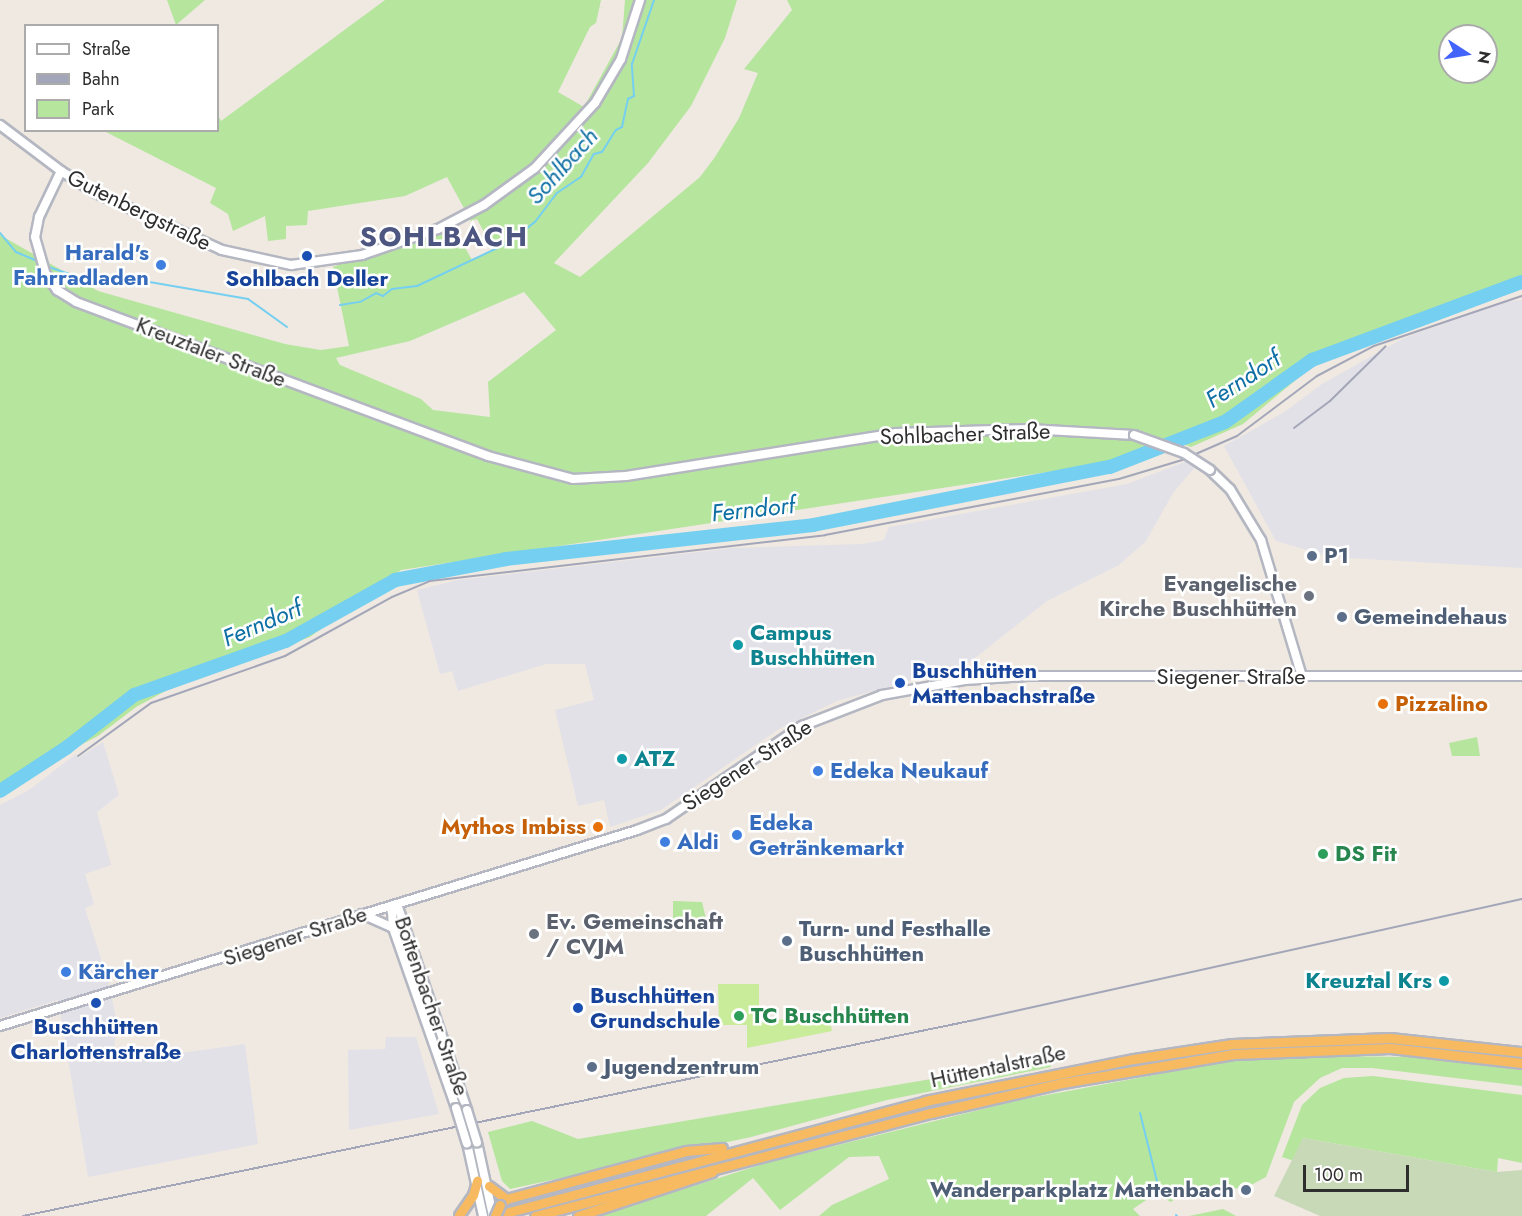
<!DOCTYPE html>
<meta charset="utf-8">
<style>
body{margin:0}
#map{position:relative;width:1522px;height:1216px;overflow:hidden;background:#efe9e1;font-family:Jost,sans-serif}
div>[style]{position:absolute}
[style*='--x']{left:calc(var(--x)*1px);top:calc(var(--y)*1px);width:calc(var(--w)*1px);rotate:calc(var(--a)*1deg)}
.industrial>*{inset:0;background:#e3e1e8}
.green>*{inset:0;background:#b6e59e}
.cemetery>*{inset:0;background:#c8d9b8}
.pitch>*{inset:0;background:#c9ec9a}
.stream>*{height:2px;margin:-1px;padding:0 1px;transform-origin:1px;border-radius:1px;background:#75cff0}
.river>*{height:14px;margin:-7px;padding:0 7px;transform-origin:7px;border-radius:7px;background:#75cff0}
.roads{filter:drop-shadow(2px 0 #b4b7c1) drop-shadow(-2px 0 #b4b7c1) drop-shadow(0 2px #b4b7c1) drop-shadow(0 -2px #b4b7c1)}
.tertiary>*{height:8px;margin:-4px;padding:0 4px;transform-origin:4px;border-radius:4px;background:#fff}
.secondary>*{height:8px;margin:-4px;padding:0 4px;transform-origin:4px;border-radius:4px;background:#fff}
.trunk>*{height:9px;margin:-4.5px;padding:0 4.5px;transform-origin:4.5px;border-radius:4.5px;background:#f8ba60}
.rail>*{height:2px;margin:-1px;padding:0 1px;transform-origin:1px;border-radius:1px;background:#a3a6b8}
.bridges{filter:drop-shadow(2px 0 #b4b7c1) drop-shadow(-2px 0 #b4b7c1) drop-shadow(0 2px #b4b7c1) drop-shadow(0 -2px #b4b7c1)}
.tertiary-bridge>*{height:8px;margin:-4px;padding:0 4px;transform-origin:4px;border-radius:4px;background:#fff}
.trunk-bridge>*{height:9px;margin:-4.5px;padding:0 4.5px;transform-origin:4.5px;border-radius:4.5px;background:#f8ba60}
.dots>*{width:16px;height:16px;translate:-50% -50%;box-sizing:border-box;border:3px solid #fff;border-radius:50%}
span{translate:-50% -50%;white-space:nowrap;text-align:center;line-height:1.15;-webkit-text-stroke:5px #fff;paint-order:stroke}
.street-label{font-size:22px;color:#2e2e2e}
.shop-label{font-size:22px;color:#366cbe;font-weight:700}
.right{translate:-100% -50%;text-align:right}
.left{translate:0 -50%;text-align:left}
.transit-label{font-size:22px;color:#164399;font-weight:700}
.service-label{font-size:22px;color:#4e5e75;font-weight:700}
.worship-label{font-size:22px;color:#5b616d;font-weight:700}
.culture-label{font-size:22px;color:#0d838f;font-weight:700}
.food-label{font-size:22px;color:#c56008;font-weight:700}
.leisure-label{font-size:22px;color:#27864d;font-weight:700}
.water-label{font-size:24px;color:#0d6fa3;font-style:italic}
.district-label{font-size:28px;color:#4d5680;font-weight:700;letter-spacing:1.5px}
.legend{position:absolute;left:24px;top:24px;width:195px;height:108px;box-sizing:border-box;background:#fff;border:2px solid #ababab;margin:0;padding:8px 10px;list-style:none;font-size:18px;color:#2e2e2e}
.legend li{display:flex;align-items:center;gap:12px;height:30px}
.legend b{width:30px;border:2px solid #ababab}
.north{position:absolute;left:1438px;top:24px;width:60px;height:60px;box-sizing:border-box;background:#fff;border:2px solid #ababab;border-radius:50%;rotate:102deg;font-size:16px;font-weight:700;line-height:24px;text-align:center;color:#2e2e2e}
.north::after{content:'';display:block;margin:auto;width:21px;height:27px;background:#4264fb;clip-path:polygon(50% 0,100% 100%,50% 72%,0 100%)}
.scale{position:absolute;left:1303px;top:1165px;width:106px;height:27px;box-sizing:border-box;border:3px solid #2e2e2e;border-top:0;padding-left:8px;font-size:18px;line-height:21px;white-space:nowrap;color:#2e2e2e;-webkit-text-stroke:4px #fff;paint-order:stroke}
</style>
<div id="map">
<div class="industrial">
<div style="clip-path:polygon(1522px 300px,1522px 568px,1331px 557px,1276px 541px,1224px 446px,1286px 411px,1322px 384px,1404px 338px,1504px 302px)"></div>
<div style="clip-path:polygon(1187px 461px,1195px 467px,1173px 493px,1146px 541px,1119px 565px,1047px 601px,966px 665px,837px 701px,779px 729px,661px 810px,610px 827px,604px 800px,578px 806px,555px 710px,594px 700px,585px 664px,546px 664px,458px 691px,452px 671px,440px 674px,417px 590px,458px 580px,733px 548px,863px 544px,884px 540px,889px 527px,1127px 484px)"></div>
<div style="clip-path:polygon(103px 742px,119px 795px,97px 812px,111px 865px,85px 874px,94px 904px,85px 908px,109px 984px,117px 1023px,114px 1046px,124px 1061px,245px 1044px,258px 1144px,88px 1177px,58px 1000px,0 1018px,0 805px,29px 790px,76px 754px,78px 758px)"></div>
<div style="clip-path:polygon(386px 1037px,416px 1037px,439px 1114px,349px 1130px,348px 1050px,385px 1049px)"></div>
</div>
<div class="green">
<div style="clip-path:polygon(167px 0,205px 0,176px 25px)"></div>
<div style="clip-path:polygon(evenodd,385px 0,601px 0,596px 23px,590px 27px,558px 92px,584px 107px,622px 38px,625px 0,737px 0,725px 38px,691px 106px,648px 163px,554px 263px,580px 277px,700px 177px,715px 157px,739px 118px,758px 73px,744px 69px,792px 10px,787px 0,1522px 0,1522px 288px,1316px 363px,1243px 424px,1191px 447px,1172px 440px,1107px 463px,401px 570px,310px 637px,171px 688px,136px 707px,98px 736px,0 787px,0 235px,98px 291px,285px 344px,321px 350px,349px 346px,333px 267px,449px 219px,472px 260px,493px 249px,477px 219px,471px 221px,447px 177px,405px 196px,308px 211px,307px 225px,286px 226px,286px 239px,268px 241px,265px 216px,233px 231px,228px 214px,210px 203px,216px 188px,104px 131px,218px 130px,218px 115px,221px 121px,385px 0,1450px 36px,1486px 36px,1486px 72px,1450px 72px,1450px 36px,385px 0,524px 292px,556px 330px,488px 382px,490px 417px,433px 410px,421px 399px,340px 365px,336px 358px,410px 341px,524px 292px)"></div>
<div style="clip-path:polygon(1477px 737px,1480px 756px,1452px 756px,1449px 743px)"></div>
<div style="clip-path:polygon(673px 901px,702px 902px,707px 923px,673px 923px)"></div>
<div style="clip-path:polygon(1319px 1056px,1416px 1057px,1522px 1070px,1522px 1086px,1372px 1068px,1342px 1068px,1320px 1078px,1294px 1102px,1266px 1177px,1251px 1185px,1199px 1197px,1177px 1197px,1171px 1202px,1155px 1194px,1133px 1209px,1140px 1216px,819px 1216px,832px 1205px,889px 1179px,879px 1156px,849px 1157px,780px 1210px,753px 1178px,706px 1216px,598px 1216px,766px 1163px,1015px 1101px,1229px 1061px)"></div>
<div style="clip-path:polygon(1049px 1059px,1051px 1067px,887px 1100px,751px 1137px,510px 1189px,502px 1181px,488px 1132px,532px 1121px,578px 1139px)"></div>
<div style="clip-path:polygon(1373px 1076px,1522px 1095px,1522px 1163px,1498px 1158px,1497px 1172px,1303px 1138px,1294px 1161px,1282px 1157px,1302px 1105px,1320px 1088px,1344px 1078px)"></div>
<div style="clip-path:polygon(1223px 1209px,1236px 1216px,1189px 1216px)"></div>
</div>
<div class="cemetery">
<div style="clip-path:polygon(1303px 1138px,1497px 1172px,1522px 1170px,1522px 1216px,1320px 1216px,1274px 1196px)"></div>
</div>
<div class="pitch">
<div style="clip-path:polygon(718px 984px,759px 984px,759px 1023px,828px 1012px,832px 1031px,747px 1048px,747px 1025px,719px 1025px)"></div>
</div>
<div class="stream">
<div style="--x:0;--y:233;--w:25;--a:50"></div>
<div style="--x:16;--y:252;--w:25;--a:23"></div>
<div style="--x:46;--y:266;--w:58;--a:19.1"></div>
<div style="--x:101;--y:285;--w:32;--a:-11"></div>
<div style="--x:132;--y:279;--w:118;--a:9.8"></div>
<div style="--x:248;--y:299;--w:48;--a:35.7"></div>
<div style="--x:340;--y:305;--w:20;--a:-9"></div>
<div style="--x:360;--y:302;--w:18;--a:-29"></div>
<div style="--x:376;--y:293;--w:8;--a:23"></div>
<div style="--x:383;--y:296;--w:11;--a:-38"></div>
<div style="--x:392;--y:289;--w:25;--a:-7"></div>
<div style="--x:417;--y:286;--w:103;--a:-25.3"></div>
<div style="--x:510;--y:242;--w:32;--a:-39"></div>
<div style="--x:535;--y:222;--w:36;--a:-53"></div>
<div style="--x:557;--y:193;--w:29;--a:-34"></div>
<div style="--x:581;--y:177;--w:26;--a:-61"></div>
<div style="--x:594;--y:154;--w:8;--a:-14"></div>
<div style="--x:602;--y:152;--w:26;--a:-58"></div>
<div style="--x:616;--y:130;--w:7;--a:-27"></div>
<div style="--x:622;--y:127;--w:29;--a:-78"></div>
<div style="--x:628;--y:99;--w:7;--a:-27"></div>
<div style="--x:634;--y:96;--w:32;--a:-94"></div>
<div style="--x:632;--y:64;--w:68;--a:-71"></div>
<div style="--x:1140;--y:1113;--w:82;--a:76"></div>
<div style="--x:1176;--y:1215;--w:1;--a:45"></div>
</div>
<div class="river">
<div style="--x:0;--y:791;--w:79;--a:-33.1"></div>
<div style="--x:66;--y:748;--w:86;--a:-37.9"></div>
<div style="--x:134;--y:695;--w:161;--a:-19.6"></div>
<div style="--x:286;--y:641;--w:125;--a:-29.2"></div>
<div style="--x:395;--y:580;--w:113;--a:-10.7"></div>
<div style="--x:506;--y:559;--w:309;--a:-6.3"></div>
<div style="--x:813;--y:525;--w:303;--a:-11.1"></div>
<div style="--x:1110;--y:467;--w:123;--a:-21.4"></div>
<div style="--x:1225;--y:422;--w:107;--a:-35.5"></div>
<div style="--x:1312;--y:360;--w:224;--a:-20.4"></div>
</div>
<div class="roads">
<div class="tertiary">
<div style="--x:0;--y:125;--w:76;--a:37"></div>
<div style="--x:61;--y:171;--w:41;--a:32.2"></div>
<div style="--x:96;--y:193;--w:138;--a:24.3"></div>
<div style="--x:222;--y:250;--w:71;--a:12.3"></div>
<div style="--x:291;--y:265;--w:72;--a:-8"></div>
<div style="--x:362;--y:255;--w:80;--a:-18.9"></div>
<div style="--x:438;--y:229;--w:52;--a:-27.6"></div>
<div style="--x:484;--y:205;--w:63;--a:-36"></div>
<div style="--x:535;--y:168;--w:88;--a:-47.3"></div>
<div style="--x:595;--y:103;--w:51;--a:-59.4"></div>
<div style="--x:621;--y:59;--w:62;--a:-72.1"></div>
<div style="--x:61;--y:171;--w:51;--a:115.6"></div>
<div style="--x:39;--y:217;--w:20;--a:101"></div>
<div style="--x:35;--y:237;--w:37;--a:74"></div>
<div style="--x:45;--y:273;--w:21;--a:55"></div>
<div style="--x:57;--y:290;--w:22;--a:32"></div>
<div style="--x:76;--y:302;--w:440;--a:20.5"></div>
<div style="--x:488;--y:456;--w:88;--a:15.1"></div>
<div style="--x:573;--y:479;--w:53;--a:-3.2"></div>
<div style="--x:626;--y:476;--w:273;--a:-9"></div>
<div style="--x:896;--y:433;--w:133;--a:-1.7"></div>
<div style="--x:1029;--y:429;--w:105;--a:3.3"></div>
<div style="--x:1210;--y:470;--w:28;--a:44"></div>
<div style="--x:1230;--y:489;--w:60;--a:58.7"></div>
<div style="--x:1261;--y:540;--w:143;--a:73.3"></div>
<div style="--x:397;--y:904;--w:218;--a:71.2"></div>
<div style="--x:397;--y:904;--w:9;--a:126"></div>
<div style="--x:392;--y:911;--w:17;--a:87"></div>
<div style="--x:393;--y:928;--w:191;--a:70.7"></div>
<div style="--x:362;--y:914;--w:34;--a:24"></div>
<div style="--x:477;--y:1142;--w:76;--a:77.8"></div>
<div style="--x:467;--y:1143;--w:75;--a:77.6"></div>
</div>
<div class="secondary">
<div style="--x:0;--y:1026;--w:666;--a:-17.1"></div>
<div style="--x:637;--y:830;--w:31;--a:-21"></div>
<div style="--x:666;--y:819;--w:165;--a:-34.4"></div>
<div style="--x:802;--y:726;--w:86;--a:-21.2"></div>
<div style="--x:882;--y:695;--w:84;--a:-10.2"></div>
<div style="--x:965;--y:680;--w:62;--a:-3.7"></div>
<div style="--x:1027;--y:676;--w:495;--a:0"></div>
</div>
<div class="trunk">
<div style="--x:489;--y:1186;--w:21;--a:37"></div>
<div style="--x:500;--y:1205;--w:8;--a:-45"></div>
<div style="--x:506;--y:1199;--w:186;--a:-14.9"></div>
<div style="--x:686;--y:1151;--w:36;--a:-5"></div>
<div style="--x:459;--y:1215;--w:24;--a:-55"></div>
<div style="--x:473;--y:1195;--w:15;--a:-74"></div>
<div style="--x:494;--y:1216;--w:446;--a:-14.9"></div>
<div style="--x:925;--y:1101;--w:213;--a:-11.4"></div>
<div style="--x:1134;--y:1059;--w:99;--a:-8.7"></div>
<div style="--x:1232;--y:1044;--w:158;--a:-2.2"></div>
<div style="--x:1390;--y:1038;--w:133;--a:6.1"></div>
<div style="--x:535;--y:1216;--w:409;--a:-14.6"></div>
<div style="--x:931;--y:1113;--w:134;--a:-12.9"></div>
<div style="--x:1062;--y:1083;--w:174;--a:-9.6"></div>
<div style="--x:1234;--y:1054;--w:156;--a:-2.2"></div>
<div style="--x:1390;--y:1048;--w:133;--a:6.5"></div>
<div style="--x:578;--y:1216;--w:141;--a:-18.2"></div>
</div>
</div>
<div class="rail">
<div style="--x:1294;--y:428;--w:45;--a:-36.9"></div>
<div style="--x:1330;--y:401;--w:78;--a:-44.5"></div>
<div style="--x:78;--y:756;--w:90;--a:-36"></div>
<div style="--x:151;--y:703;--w:142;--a:-19.3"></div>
<div style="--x:285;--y:656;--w:122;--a:-28.9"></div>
<div style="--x:392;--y:597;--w:41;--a:-22.8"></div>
<div style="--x:430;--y:581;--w:398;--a:-6.6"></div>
<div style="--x:825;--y:535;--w:299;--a:-10.8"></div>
<div style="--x:1119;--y:479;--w:66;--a:-16.8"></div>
<div style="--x:1182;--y:460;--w:60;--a:-23.6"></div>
<div style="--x:1237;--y:436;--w:100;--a:-36.9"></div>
<div style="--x:1317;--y:376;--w:64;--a:-27.8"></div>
<div style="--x:1374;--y:346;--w:156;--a:-18.7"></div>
<div style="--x:23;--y:1216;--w:967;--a:-11.64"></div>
<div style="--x:970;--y:1021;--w:565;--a:-12.46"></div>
</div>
<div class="bridges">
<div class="tertiary-bridge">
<div style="--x:1134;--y:435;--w:53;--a:19.8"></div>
<div style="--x:1184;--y:453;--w:31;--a:33"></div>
<div style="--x:456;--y:1108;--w:37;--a:73"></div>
<div style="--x:467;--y:1110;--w:34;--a:73"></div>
</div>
<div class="trunk-bridge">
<div style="--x:495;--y:1216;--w:12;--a:-66"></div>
</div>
</div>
<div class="dots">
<div style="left:307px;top:256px;background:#1a4fb4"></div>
<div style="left:161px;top:265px;background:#3f7fe0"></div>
<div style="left:1312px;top:556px;background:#5c6f8a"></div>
<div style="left:1309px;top:596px;background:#6b7280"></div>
<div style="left:1342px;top:617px;background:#5c6f8a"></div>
<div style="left:738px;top:645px;background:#0f9aa8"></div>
<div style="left:900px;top:683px;background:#1a4fb4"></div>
<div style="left:1383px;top:704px;background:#e8710a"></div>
<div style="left:622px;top:759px;background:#0f9aa8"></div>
<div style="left:818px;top:771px;background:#3f7fe0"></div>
<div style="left:598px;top:827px;background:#e8710a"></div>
<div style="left:737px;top:835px;background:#3f7fe0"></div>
<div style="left:665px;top:842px;background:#3f7fe0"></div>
<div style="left:1323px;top:854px;background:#2e9e5b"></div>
<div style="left:534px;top:934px;background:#6b7280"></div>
<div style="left:787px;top:941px;background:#5c6f8a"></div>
<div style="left:66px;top:972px;background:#3f7fe0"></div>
<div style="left:1444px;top:981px;background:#0f9aa8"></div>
<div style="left:96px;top:1003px;background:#1a4fb4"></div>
<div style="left:578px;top:1008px;background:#1a4fb4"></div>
<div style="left:739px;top:1016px;background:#2e9e5b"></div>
<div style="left:592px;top:1067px;background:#5c6f8a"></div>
<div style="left:1246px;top:1190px;background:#5c6f8a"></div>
</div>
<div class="street-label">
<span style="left:139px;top:210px;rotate:26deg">Gutenbergstraße</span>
<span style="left:211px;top:352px;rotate:21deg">Kreuztaler Straße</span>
<span style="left:965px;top:434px;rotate:-2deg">Sohlbacher Straße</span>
<span style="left:1231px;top:677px">Siegener Straße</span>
<span style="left:747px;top:765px;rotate:-33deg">Siegener Straße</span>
<span style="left:295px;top:936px;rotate:-18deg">Siegener Straße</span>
<span style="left:432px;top:1006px;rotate:71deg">Bottenbacher Straße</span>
<span style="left:998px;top:1066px;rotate:-12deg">Hüttentalstraße</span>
</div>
<div class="shop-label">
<span class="right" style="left:149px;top:265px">Harald's<br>Fahrradladen</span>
<span class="left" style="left:830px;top:771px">Edeka Neukauf</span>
<span class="left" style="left:749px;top:835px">Edeka<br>Getränkemarkt</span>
<span class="left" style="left:677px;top:842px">Aldi</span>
<span class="left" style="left:78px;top:972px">Kärcher</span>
</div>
<div class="transit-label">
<span style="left:307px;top:279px">Sohlbach Deller</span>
<span class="left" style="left:912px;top:683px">Buschhütten<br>Mattenbachstraße</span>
<span class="left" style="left:590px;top:1008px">Buschhütten<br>Grundschule</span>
<span style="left:96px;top:1039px">Buschhütten<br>Charlottenstraße</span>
</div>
<div class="service-label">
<span class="left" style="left:1324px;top:556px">P1</span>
<span class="left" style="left:1354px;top:617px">Gemeindehaus</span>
<span class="left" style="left:799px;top:941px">Turn- und Festhalle<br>Buschhütten</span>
<span class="left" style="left:604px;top:1067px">Jugendzentrum</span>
<span class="right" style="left:1234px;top:1190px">Wanderparkplatz Mattenbach</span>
</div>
<div class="worship-label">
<span class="right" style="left:1297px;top:596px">Evangelische<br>Kirche Buschhütten</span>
<span class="left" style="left:546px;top:934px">Ev. Gemeinschaft<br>/ CVJM</span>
</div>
<div class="culture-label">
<span class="left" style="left:750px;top:645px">Campus<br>Buschhütten</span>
<span class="left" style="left:634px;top:759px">ATZ</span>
<span class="right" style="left:1432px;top:981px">Kreuztal Krs</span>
</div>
<div class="food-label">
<span class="left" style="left:1395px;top:704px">Pizzalino</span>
<span class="right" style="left:586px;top:827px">Mythos Imbiss</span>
</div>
<div class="leisure-label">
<span class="left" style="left:1335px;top:854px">DS Fit</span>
<span class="left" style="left:751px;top:1016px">TC Buschhütten</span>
</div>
<div class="water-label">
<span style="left:562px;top:166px;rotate:-48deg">Sohlbach</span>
<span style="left:1243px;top:379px;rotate:-33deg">Ferndorf</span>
<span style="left:753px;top:509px;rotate:-6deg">Ferndorf</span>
<span style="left:262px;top:623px;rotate:-23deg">Ferndorf</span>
</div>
<div class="district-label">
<span style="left:444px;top:237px">SOHLBACH</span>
</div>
<ul class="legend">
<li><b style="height:8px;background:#fff"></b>Straße</li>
<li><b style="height:8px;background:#a3a6b8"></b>Bahn</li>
<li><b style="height:16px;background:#b6e59e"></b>Park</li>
</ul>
<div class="north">N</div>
<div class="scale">100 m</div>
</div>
